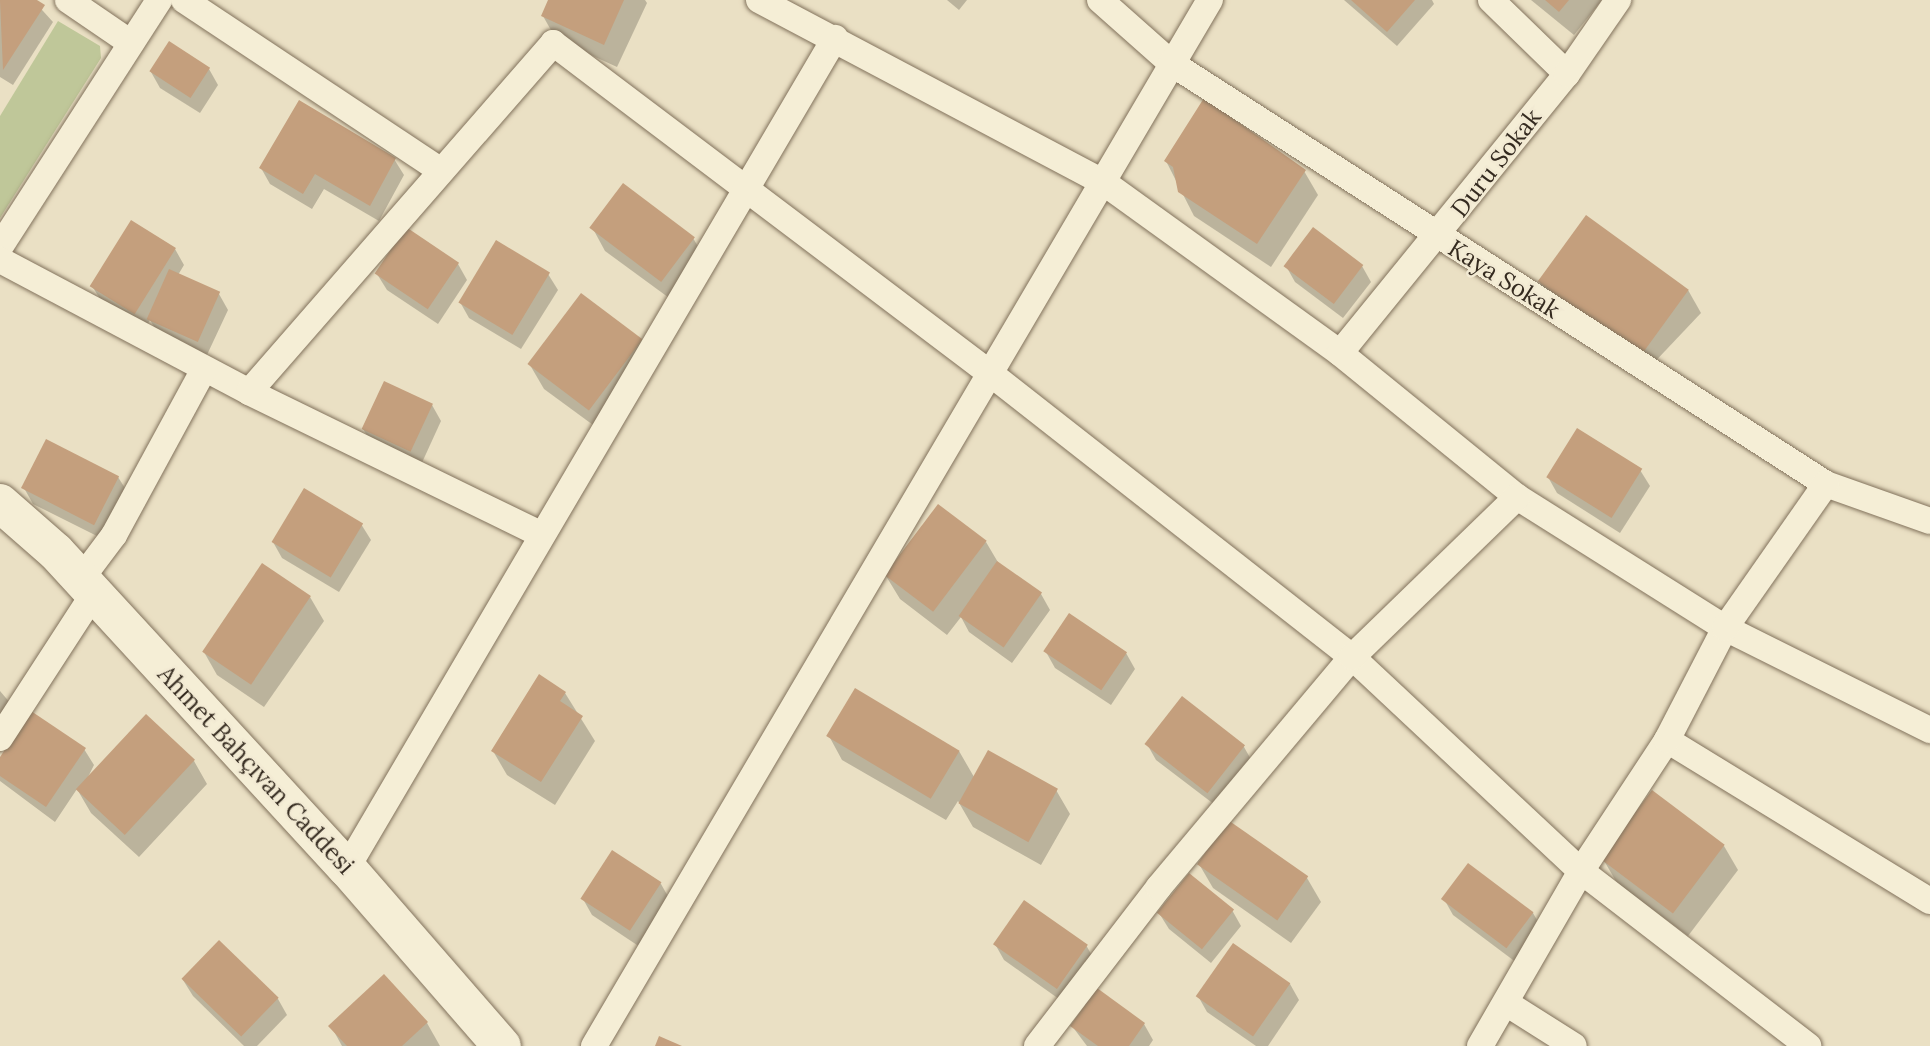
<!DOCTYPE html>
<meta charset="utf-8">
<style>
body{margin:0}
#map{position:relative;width:1930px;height:1046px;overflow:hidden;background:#eae0c4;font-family:Lora,serif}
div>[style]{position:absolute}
.green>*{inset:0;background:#bfc799}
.shadow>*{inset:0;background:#0003}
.building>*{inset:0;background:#c49f7d;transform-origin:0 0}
.roads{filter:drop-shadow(0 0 2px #82725c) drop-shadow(0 0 2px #82725c)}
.minor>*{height:26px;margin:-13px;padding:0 13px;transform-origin:13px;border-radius:13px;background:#f5eed6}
.secondary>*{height:38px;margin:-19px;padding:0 19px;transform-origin:19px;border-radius:19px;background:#f5eed6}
span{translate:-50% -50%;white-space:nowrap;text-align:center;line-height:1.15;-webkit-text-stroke:5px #f2ead3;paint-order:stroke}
.street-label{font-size:24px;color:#342a1f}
</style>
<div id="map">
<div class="green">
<i style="clip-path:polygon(58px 21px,100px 46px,101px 58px,0 218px,0 116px)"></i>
</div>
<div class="shadow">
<i style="clip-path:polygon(0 0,33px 0,53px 22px,13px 85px,0 77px)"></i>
<i style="clip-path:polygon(550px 0,645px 0,647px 3px,617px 67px,556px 39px,543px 16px)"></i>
<i style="clip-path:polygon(947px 0,967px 0,959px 10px)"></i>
<i style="clip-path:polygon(1344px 0,1432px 0,1434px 4px,1397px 46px)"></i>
<i style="clip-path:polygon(1531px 0,1602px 0,1574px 35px)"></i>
<i style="clip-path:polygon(209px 69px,218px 85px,200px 113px,160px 88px,151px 72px)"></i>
<i style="clip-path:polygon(394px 159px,404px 175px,379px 221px,324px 189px,312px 209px,270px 184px,261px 168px)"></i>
<i style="clip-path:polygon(1166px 161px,1304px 171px,1318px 195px,1271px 267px,1194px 216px)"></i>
<i style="clip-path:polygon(592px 227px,693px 238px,707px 262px,676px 303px,605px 251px)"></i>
<i style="clip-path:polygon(175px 249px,184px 265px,178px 275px,219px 294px,228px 310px,206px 357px,159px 335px,150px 320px,145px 329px,102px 302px,92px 286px)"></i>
<i style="clip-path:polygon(458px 264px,467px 280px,438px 324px,387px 290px,377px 274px)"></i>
<i style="clip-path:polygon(1286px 266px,1362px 266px,1371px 282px,1343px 318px,1295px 282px)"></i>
<i style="clip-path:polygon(548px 274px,558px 290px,521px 349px,469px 318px,460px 302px)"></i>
<i style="clip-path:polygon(1540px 283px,1688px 290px,1701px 313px,1648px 369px,1554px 306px)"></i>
<i style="clip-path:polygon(642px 340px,655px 364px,604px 433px,544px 389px,530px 365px)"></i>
<i style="clip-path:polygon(432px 405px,441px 421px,420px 467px,373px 445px,363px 429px)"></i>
<i style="clip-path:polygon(1640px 470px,1650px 486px,1620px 533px,1557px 493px,1548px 477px)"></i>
<i style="clip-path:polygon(118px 477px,128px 493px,105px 540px,33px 504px,24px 488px)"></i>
<i style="clip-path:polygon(361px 524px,371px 540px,339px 592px,282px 558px,273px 542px)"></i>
<i style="clip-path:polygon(986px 542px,999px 564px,1041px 594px,1050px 610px,1012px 663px,969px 632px,961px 617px,947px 635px,900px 599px,886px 576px)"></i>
<i style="clip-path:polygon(310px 597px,324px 621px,264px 707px,217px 675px,204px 652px)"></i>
<i style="clip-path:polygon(1046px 652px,1126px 653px,1135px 669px,1111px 705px,1055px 668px)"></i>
<i style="clip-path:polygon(0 691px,17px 711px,0 744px)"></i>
<i style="clip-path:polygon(565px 693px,595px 741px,555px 805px,507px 775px,493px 751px)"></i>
<i style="clip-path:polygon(1182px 699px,1244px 747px,1253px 763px,1219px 808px,1156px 760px,1147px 744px)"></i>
<i style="clip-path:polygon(146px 716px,194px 761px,207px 784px,139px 857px,91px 813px,77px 789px,55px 822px,0 781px,0 761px,84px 749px,94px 765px,87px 779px)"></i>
<i style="clip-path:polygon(829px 736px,959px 751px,974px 777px,1056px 790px,1070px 814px,1041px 865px,973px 827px,958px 801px,946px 820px,842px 760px)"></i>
<i style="clip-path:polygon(1724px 846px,1738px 870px,1688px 936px,1617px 883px,1603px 859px)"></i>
<i style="clip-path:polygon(613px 853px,661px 884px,670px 900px,640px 947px,592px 915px,583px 899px)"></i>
<i style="clip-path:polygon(1199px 864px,1307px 878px,1321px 902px,1291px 943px,1213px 888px)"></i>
<i style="clip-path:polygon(1444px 899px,1533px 913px,1542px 929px,1517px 963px,1453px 915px)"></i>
<i style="clip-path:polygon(1232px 910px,1241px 926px,1211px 963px,1169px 929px,1159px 913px)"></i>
<i style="clip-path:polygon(219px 943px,278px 999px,287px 1015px,257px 1046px,244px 1046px,193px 996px,183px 980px)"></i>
<i style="clip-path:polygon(995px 944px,1086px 945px,1095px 961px,1066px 1004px,1004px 960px)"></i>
<i style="clip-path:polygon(384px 977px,427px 1023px,440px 1046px,342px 1046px,331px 1026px)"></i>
<i style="clip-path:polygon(1290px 984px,1299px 1000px,1268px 1046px,1256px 1046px,1207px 1012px,1198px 996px)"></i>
<i style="clip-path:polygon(1144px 1024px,1153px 1040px,1149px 1046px,1087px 1046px,1072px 1026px)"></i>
</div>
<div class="building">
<i style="clip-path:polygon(0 0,37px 0,45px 5px,3px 70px)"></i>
<i style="clip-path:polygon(548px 0,624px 0,604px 45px,541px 16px)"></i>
<i style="clip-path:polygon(1351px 0,1415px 0,1387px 32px)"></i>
<i style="clip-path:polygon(1545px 0,1569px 0,1559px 12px)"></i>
<i style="left:169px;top:41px;width:49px;height:36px;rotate:33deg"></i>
<i style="clip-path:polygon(1204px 98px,1306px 170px,1257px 244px,1178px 192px,1173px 167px,1164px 161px)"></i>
<i style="clip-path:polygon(299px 100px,396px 158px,370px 206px,315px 174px,303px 194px,259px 168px)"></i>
<i style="left:623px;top:183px;width:90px;height:56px;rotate:37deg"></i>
<i style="left:1586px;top:215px;width:127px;height:82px;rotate:36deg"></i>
<i style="left:131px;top:220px;width:53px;height:78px;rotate:32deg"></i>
<i style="left:406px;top:227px;width:64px;height:56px;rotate:34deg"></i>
<i style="left:1313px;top:227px;width:63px;height:49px;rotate:37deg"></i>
<i style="left:496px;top:240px;width:63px;height:73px;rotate:31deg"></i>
<i style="left:169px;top:269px;width:56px;height:55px;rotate:24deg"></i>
<i style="left:581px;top:293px;width:77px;height:89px;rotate:37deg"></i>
<i style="left:384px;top:381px;width:54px;height:53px;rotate:25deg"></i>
<i style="left:1577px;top:428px;width:77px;height:58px;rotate:32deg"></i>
<i style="left:46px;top:439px;width:82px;height:55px;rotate:27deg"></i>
<i style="left:304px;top:488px;width:69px;height:63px;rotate:31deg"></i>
<i style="left:938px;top:504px;width:61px;height:89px;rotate:37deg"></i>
<i style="left:997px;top:561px;width:55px;height:67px;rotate:35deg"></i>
<i style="left:262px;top:563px;width:59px;height:107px;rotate:34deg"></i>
<i style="left:1069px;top:613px;width:70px;height:46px;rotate:34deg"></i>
<i style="clip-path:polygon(539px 674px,566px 692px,560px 701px,583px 716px,541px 782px,491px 751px)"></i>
<i style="left:855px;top:688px;width:122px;height:56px;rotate:31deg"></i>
<i style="left:1182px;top:696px;width:80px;height:61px;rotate:38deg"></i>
<i style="clip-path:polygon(31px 711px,86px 748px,46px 807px,0 776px,0 757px)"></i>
<i style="left:146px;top:714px;width:67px;height:103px;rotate:43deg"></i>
<i style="left:988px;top:750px;width:80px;height:61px;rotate:29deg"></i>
<i style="left:1652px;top:790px;width:91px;height:86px;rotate:37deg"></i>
<i style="left:1228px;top:820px;width:98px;height:54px;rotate:35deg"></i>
<i style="left:612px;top:850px;width:59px;height:58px;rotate:33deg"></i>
<i style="left:1468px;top:863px;width:82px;height:45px;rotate:37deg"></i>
<i style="left:1189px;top:873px;width:58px;height:51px;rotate:39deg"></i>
<i style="left:1024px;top:900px;width:78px;height:54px;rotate:35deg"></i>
<i style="left:219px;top:940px;width:83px;height:54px;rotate:44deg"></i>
<i style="left:1233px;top:943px;width:70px;height:65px;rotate:35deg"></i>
<i style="clip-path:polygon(384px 974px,428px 1022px,402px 1046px,347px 1046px,328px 1026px)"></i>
<i style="clip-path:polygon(1097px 988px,1145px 1023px,1129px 1046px,1098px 1046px,1070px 1026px)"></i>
<i style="clip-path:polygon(659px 1036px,682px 1046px,655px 1046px)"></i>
</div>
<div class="roads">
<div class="minor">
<i style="left:68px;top:0;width:76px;rotate:34.3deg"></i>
<i style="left:184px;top:0;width:305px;rotate:33.6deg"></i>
<i style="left:759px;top:0;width:389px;rotate:27.9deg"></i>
<i style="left:1103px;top:182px;width:292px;rotate:35.8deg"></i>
<i style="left:1340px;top:353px;width:228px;rotate:39.1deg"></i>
<i style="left:1517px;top:497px;width:246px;rotate:32.2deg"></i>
<i style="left:1725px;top:628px;width:229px;rotate:26.5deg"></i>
<i style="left:1100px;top:0;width:95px;rotate:41.6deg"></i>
<i style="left:1171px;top:63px;width:779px;rotate:32.73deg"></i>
<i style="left:1826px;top:484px;width:110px;rotate:19.6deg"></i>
<i style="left:1491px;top:0;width:106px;rotate:44.2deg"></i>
<i style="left:0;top:247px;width:294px;rotate:-57.2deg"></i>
<i style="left:0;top:260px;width:282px;rotate:27.9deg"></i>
<i style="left:249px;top:392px;width:324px;rotate:26deg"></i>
<i style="left:1340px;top:353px;width:360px;rotate:-50.9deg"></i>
<i style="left:1567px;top:74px;width:90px;rotate:-55.4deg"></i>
<i style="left:249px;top:392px;width:463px;rotate:-48.9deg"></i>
<i style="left:553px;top:43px;width:549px;rotate:37.08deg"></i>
<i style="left:991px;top:374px;width:459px;rotate:38.1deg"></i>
<i style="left:1352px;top:657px;width:313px;rotate:43.1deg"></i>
<i style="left:1581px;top:871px;width:287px;rotate:37.6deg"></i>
<i style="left:81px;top:579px;width:55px;rotate:-53.1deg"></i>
<i style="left:114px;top:535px;width:189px;rotate:-61.5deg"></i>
<i style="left:0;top:738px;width:173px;rotate:-57deg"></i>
<i style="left:1667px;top:740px;width:308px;rotate:31.5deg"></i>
<i style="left:347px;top:868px;width:963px;rotate:-59.55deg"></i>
<i style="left:1506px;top:1003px;width:80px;rotate:32.3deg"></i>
<i style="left:594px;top:1046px;width:1214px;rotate:-59.51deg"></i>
<i style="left:1037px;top:1046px;width:200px;rotate:-52.5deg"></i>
<i style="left:1159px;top:887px;width:300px;rotate:-50deg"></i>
<i style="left:1352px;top:657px;width:230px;rotate:-44.1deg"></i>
<i style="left:1480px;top:1046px;width:202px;rotate:-60deg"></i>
<i style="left:1581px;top:871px;width:157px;rotate:-56.7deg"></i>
<i style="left:1667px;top:740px;width:126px;rotate:-62.6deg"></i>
<i style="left:1725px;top:628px;width:176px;rotate:-55deg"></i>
</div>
<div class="secondary">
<i style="left:0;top:503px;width:74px;rotate:41.2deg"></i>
<i style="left:56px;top:552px;width:430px;rotate:47.4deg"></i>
<i style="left:347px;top:868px;width:236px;rotate:49deg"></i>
</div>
</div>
<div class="street-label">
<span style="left:1496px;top:163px;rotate:-52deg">Duru Sokak</span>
<span style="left:1504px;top:279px;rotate:32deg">Kaya Sokak</span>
<span style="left:256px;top:770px;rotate:47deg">Ahmet Bahçıvan Caddesi</span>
</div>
</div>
